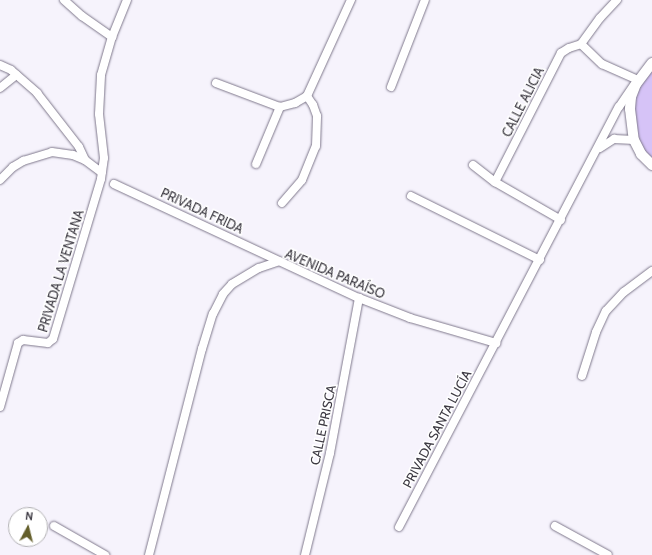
<!DOCTYPE html>
<meta charset="utf-8">
<style>
body{margin:0}
#map{position:relative;width:652px;height:555px;overflow:hidden;background:#f6f3fc;font-family:Cabin,sans-serif}
div>[style]{position:absolute}
.green>*{inset:0;background:#d6c3f7}
.roads{filter:drop-shadow(0 0 1px #7f788c) drop-shadow(0 0 1px #7f788c)}
.minor>*{height:8px;margin:-4px;padding:0 4px;transform-origin:4px;border-radius:4px;background:#fff}
.tertiary>*{height:10px;margin:-5px;padding:0 5px;transform-origin:5px;border-radius:5px;background:#fff}
span{translate:-50% -50%;white-space:nowrap;text-align:center;line-height:1.15;-webkit-text-stroke:3px #fff;paint-order:stroke}
.street-label{font-size:13px;color:#3e3b44}
.north{position:absolute;left:8px;top:507px;width:40px;height:40px;box-sizing:border-box;background:#fff;border:1px solid #b2b1b4;border-radius:50%;rotate:7deg;font-size:11px;font-weight:700;line-height:16px;text-align:center;color:#3e3b44}
.north::after{content:'';display:block;margin:auto;width:14px;height:18px;background:#635e2a;clip-path:polygon(50% 0,100% 100%,50% 72%,0 100%)}
</style>
<div id="map">
<div class="green">
<i style="clip-path:polygon(652px 71px,652px 159px,644px 151px,636px 134px,633px 116px,635px 98px,643px 81px)"></i>
</div>
<div class="roads">
<div class="minor">
<i style="left:64px;top:0;width:24px;rotate:42deg"></i>
<i style="left:82px;top:16px;width:37px;rotate:35deg"></i>
<i style="left:581px;top:44px;width:29px;rotate:44deg"></i>
<i style="left:602px;top:64px;width:39px;rotate:24deg"></i>
<i style="left:581px;top:44px;width:32px;rotate:-54deg"></i>
<i style="left:600px;top:18px;width:25px;rotate:-47deg"></i>
<i style="left:0;top:65px;width:12px;rotate:24deg"></i>
<i style="left:11px;top:70px;width:35px;rotate:41deg"></i>
<i style="left:37px;top:93px;width:68px;rotate:52.1deg"></i>
<i style="left:79px;top:147px;width:14px;rotate:65deg"></i>
<i style="left:216px;top:83px;width:68px;rotate:20.6deg"></i>
<i style="left:280px;top:107px;width:16px;rotate:-15deg"></i>
<i style="left:295px;top:103px;width:14px;rotate:-30deg"></i>
<i style="left:391px;top:87px;width:93px;rotate:-68.7deg"></i>
<i style="left:0;top:88px;width:21px;rotate:-39deg"></i>
<i style="left:307px;top:96px;width:106px;rotate:-65.4deg"></i>
<i style="left:600px;top:148px;width:17px;rotate:-33deg"></i>
<i style="left:614px;top:139px;width:20px;rotate:3deg"></i>
<i style="left:256px;top:164px;width:62px;rotate:-67.2deg"></i>
<i style="left:473px;top:165px;width:28px;rotate:38deg"></i>
<i style="left:495px;top:182px;width:76px;rotate:29.9deg"></i>
<i style="left:0;top:180px;width:18px;rotate:-45deg"></i>
<i style="left:13px;top:167px;width:12px;rotate:-31deg"></i>
<i style="left:23px;top:161px;width:30px;rotate:-17deg"></i>
<i style="left:52px;top:152px;width:21px;rotate:8deg"></i>
<i style="left:73px;top:155px;width:13px;rotate:23deg"></i>
<i style="left:85px;top:160px;width:21px;rotate:37deg"></i>
<i style="left:495px;top:182px;width:145px;rotate:-62.9deg"></i>
<i style="left:561px;top:53px;width:9px;rotate:-32deg"></i>
<i style="left:569px;top:48px;width:13px;rotate:-18deg"></i>
<i style="left:114px;top:184px;width:270px;rotate:25deg"></i>
<i style="left:359px;top:298px;width:55px;rotate:21.4deg"></i>
<i style="left:410px;top:318px;width:90px;rotate:16.2deg"></i>
<i style="left:411px;top:196px;width:144px;rotate:26.4deg"></i>
<i style="left:282px;top:203px;width:30px;rotate:-49deg"></i>
<i style="left:302px;top:180px;width:37px;rotate:-68deg"></i>
<i style="left:316px;top:146px;width:30px;rotate:-88deg"></i>
<i style="left:317px;top:116px;width:12px;rotate:-110deg"></i>
<i style="left:313px;top:105px;width:11px;rotate:-124deg"></i>
<i style="left:582px;top:376px;width:46px;rotate:-72.3deg"></i>
<i style="left:596px;top:332px;width:23px;rotate:-65deg"></i>
<i style="left:606px;top:311px;width:26px;rotate:-47deg"></i>
<i style="left:624px;top:292px;width:35px;rotate:-37deg"></i>
<i style="left:0;top:407px;width:66px;rotate:-74.3deg"></i>
<i style="left:18px;top:343px;width:6px;rotate:-31deg"></i>
<i style="left:23px;top:340px;width:25px;rotate:7deg"></i>
<i style="left:48px;top:343px;width:6px;rotate:-39deg"></i>
<i style="left:53px;top:339px;width:167px;rotate:-73.3deg"></i>
<i style="left:101px;top:179px;width:21px;rotate:-82deg"></i>
<i style="left:104px;top:158px;width:44px;rotate:-96.5deg"></i>
<i style="left:99px;top:114px;width:39px;rotate:-87deg"></i>
<i style="left:101px;top:75px;width:40px;rotate:-74deg"></i>
<i style="left:112px;top:37px;width:40px;rotate:-68deg"></i>
<i style="left:54px;top:526px;width:59px;rotate:29.6deg"></i>
<i style="left:555px;top:526px;width:60px;rotate:28.7deg"></i>
<i style="left:399px;top:527px;width:474px;rotate:-62.4deg"></i>
<i style="left:619px;top:107px;width:27px;rotate:-56deg"></i>
<i style="left:149px;top:555px;width:213px;rotate:-75.6deg"></i>
<i style="left:202px;top:349px;width:37px;rotate:-73deg"></i>
<i style="left:213px;top:314px;width:22px;rotate:-63deg"></i>
<i style="left:223px;top:294px;width:13px;rotate:-48deg"></i>
<i style="left:232px;top:284px;width:31px;rotate:-31deg"></i>
<i style="left:259px;top:268px;width:21px;rotate:-19deg"></i>
<i style="left:305px;top:555px;width:105px;rotate:-76.2deg"></i>
<i style="left:330px;top:453px;width:158px;rotate:-79.4deg"></i>
</div>
<div class="tertiary">
<i style="left:652px;top:63px;width:26px;rotate:127deg"></i>
<i style="left:636px;top:84px;width:14px;rotate:111deg"></i>
<i style="left:631px;top:97px;width:12px;rotate:95deg"></i>
<i style="left:630px;top:109px;width:31px;rotate:83deg"></i>
<i style="left:634px;top:140px;width:16px;rotate:63deg"></i>
<i style="left:641px;top:154px;width:16px;rotate:45deg"></i>
</div>
</div>
<div class="street-label">
<span style="left:523px;top:102px;rotate:-63deg">CALLE ALICIA</span>
<span style="left:202px;top:211px;rotate:25deg">PRIVADA FRIDA</span>
<span style="left:61px;top:271px;rotate:-73deg">PRIVADA LA VENTANA</span>
<span style="left:335px;top:274px;rotate:23deg">AVENIDA PARAÍSO</span>
<span style="left:323px;top:425px;rotate:-78deg">CALLE PRISCA</span>
<span style="left:437px;top:429px;rotate:-62deg">PRIVADA SANTA LUCÍA</span>
</div>
<div class="north">N</div>
</div>
